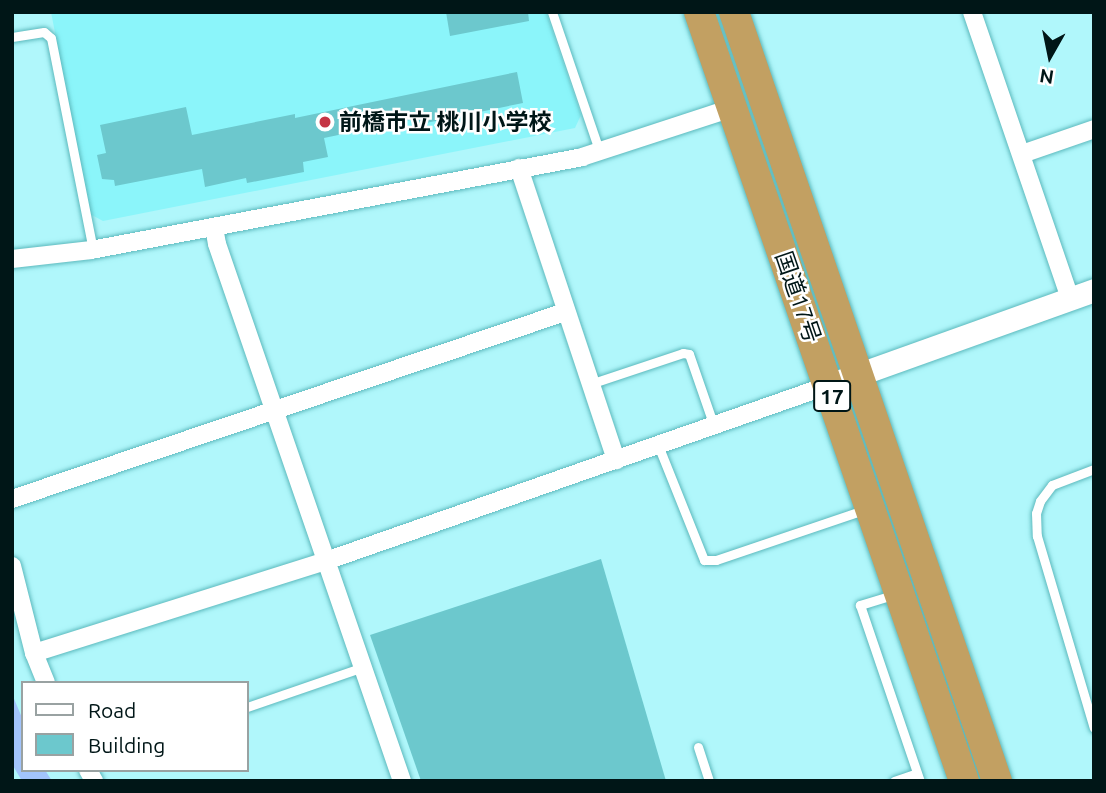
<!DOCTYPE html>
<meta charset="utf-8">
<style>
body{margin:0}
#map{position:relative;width:1106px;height:793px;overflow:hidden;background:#b0f7fb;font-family:Ubuntu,"Noto Sans JP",sans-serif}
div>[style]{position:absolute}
.built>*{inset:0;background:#8bf5fa}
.water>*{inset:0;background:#a2c4fc}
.building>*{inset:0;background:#6cc8cd}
.roads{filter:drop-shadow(0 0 2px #5cb9bd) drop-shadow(0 0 2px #5cb9bd)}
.service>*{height:9px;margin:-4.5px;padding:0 4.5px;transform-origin:4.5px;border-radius:4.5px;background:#fff}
.minor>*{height:18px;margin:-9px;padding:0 9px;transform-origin:9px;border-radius:9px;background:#fff}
.tertiary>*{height:23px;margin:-11.5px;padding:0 11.5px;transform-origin:11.5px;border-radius:11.5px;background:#fff}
.trunk>*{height:30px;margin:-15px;padding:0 15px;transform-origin:15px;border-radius:15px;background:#c2a062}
.dots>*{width:19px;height:19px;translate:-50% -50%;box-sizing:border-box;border:4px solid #fff;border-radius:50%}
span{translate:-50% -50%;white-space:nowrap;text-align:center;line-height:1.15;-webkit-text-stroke:5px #fff;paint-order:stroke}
.shield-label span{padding:2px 5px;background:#fff;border:2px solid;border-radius:5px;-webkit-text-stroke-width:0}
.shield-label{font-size:21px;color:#001617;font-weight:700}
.poi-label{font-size:23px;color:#001617;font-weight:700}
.left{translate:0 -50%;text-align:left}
.street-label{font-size:23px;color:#001617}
.frame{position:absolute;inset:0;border:14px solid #001617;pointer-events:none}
.legend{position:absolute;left:21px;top:681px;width:228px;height:91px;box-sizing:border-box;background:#fff;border:2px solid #99a2a2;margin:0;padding:9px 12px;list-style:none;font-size:21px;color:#001617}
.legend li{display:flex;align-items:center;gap:14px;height:35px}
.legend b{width:35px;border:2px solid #99a2a2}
.north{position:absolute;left:1015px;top:21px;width:70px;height:70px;-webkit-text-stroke:5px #fff;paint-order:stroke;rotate:189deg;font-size:19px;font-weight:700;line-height:28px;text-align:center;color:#001617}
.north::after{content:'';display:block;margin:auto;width:24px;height:32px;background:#001617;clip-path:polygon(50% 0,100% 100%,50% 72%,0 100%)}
</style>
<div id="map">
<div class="built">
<i style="clip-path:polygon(51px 12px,546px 12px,581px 115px,575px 128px,103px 221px,90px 214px)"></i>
</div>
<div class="water">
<i style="clip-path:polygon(12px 694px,23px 720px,23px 770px,45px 770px,52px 781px,22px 781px,12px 764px)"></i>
</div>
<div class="building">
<i style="clip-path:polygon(446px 12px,528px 12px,529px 21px,450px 36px)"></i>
<i style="clip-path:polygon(517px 72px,523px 103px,416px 125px,415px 119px,324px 138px,328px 157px,303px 162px,304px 172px,247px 183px,246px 178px,205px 187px,202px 169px,115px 186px,114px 180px,102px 179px,97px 155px,106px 153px,100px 125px,186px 107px,192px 135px,295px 114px,295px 118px)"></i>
<i style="clip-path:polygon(601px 559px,666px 781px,421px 781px,370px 635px)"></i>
</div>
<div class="roads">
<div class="service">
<i style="left:552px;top:12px;width:149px;rotate:71.2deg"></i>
<i style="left:12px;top:37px;width:32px;rotate:-9deg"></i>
<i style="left:44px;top:32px;width:9px;rotate:41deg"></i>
<i style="left:51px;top:38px;width:216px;rotate:78.8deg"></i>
<i style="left:590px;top:384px;width:98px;rotate:-18.4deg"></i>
<i style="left:683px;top:353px;width:6px;rotate:9deg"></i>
<i style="left:689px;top:354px;width:76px;rotate:70.9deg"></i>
<i style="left:658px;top:445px;width:124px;rotate:68.2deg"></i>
<i style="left:704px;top:560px;width:12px"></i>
<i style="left:716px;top:560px;width:159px;rotate:-18.7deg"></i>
<i style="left:1094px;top:469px;width:45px;rotate:159.1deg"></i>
<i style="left:1052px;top:485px;width:20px;rotate:127deg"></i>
<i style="left:1040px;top:501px;width:13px;rotate:108deg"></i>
<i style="left:1036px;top:513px;width:23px;rotate:88deg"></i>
<i style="left:1037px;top:536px;width:200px;rotate:73.5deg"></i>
<i style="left:896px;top:594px;width:38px;rotate:163deg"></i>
<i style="left:860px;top:605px;width:186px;rotate:71.2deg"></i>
<i style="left:247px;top:707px;width:123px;rotate:-19deg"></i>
<i style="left:698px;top:747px;width:36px;rotate:72deg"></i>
<i style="left:894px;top:781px;width:24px;rotate:-19deg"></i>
</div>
<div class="minor">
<i style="left:972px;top:12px;width:302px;rotate:71.1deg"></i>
<i style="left:1022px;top:154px;width:76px;rotate:-19.1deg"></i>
<i style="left:519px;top:168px;width:308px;rotate:71.6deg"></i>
<i style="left:214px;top:227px;width:17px;rotate:80deg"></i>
<i style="left:217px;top:244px;width:568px;rotate:70.99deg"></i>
<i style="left:12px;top:259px;width:80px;rotate:-6.5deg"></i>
<i style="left:91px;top:250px;width:500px;rotate:-10.7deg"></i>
<i style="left:582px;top:157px;width:158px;rotate:-18.1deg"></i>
<i style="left:12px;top:499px;width:584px;rotate:-18.68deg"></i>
<i style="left:12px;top:566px;width:90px;rotate:75.8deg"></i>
<i style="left:34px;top:653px;width:32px;rotate:68deg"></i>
<i style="left:34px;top:653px;width:306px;rotate:-17.5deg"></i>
<i style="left:326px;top:561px;width:533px;rotate:-19.28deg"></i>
<i style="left:88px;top:770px;width:13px;rotate:61deg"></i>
</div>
<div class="tertiary">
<i style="left:829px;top:385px;width:282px;rotate:-19.7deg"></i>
</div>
<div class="trunk">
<i style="left:699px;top:12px;width:813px;rotate:70.99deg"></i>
<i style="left:734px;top:12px;width:813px;rotate:71.12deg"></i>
</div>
</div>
<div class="dots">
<i style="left:325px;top:122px;background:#c53444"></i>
</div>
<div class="shield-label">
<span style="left:832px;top:396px">17</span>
</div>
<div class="poi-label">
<span class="left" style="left:339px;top:122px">前橋市立 桃川小学校</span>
</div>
<div class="street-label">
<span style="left:798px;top:297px;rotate:71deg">国道17号</span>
</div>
<div class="frame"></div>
<ul class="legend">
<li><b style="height:9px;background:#fff"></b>Road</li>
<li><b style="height:19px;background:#6cc8cd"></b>Building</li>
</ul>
<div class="north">N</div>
</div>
